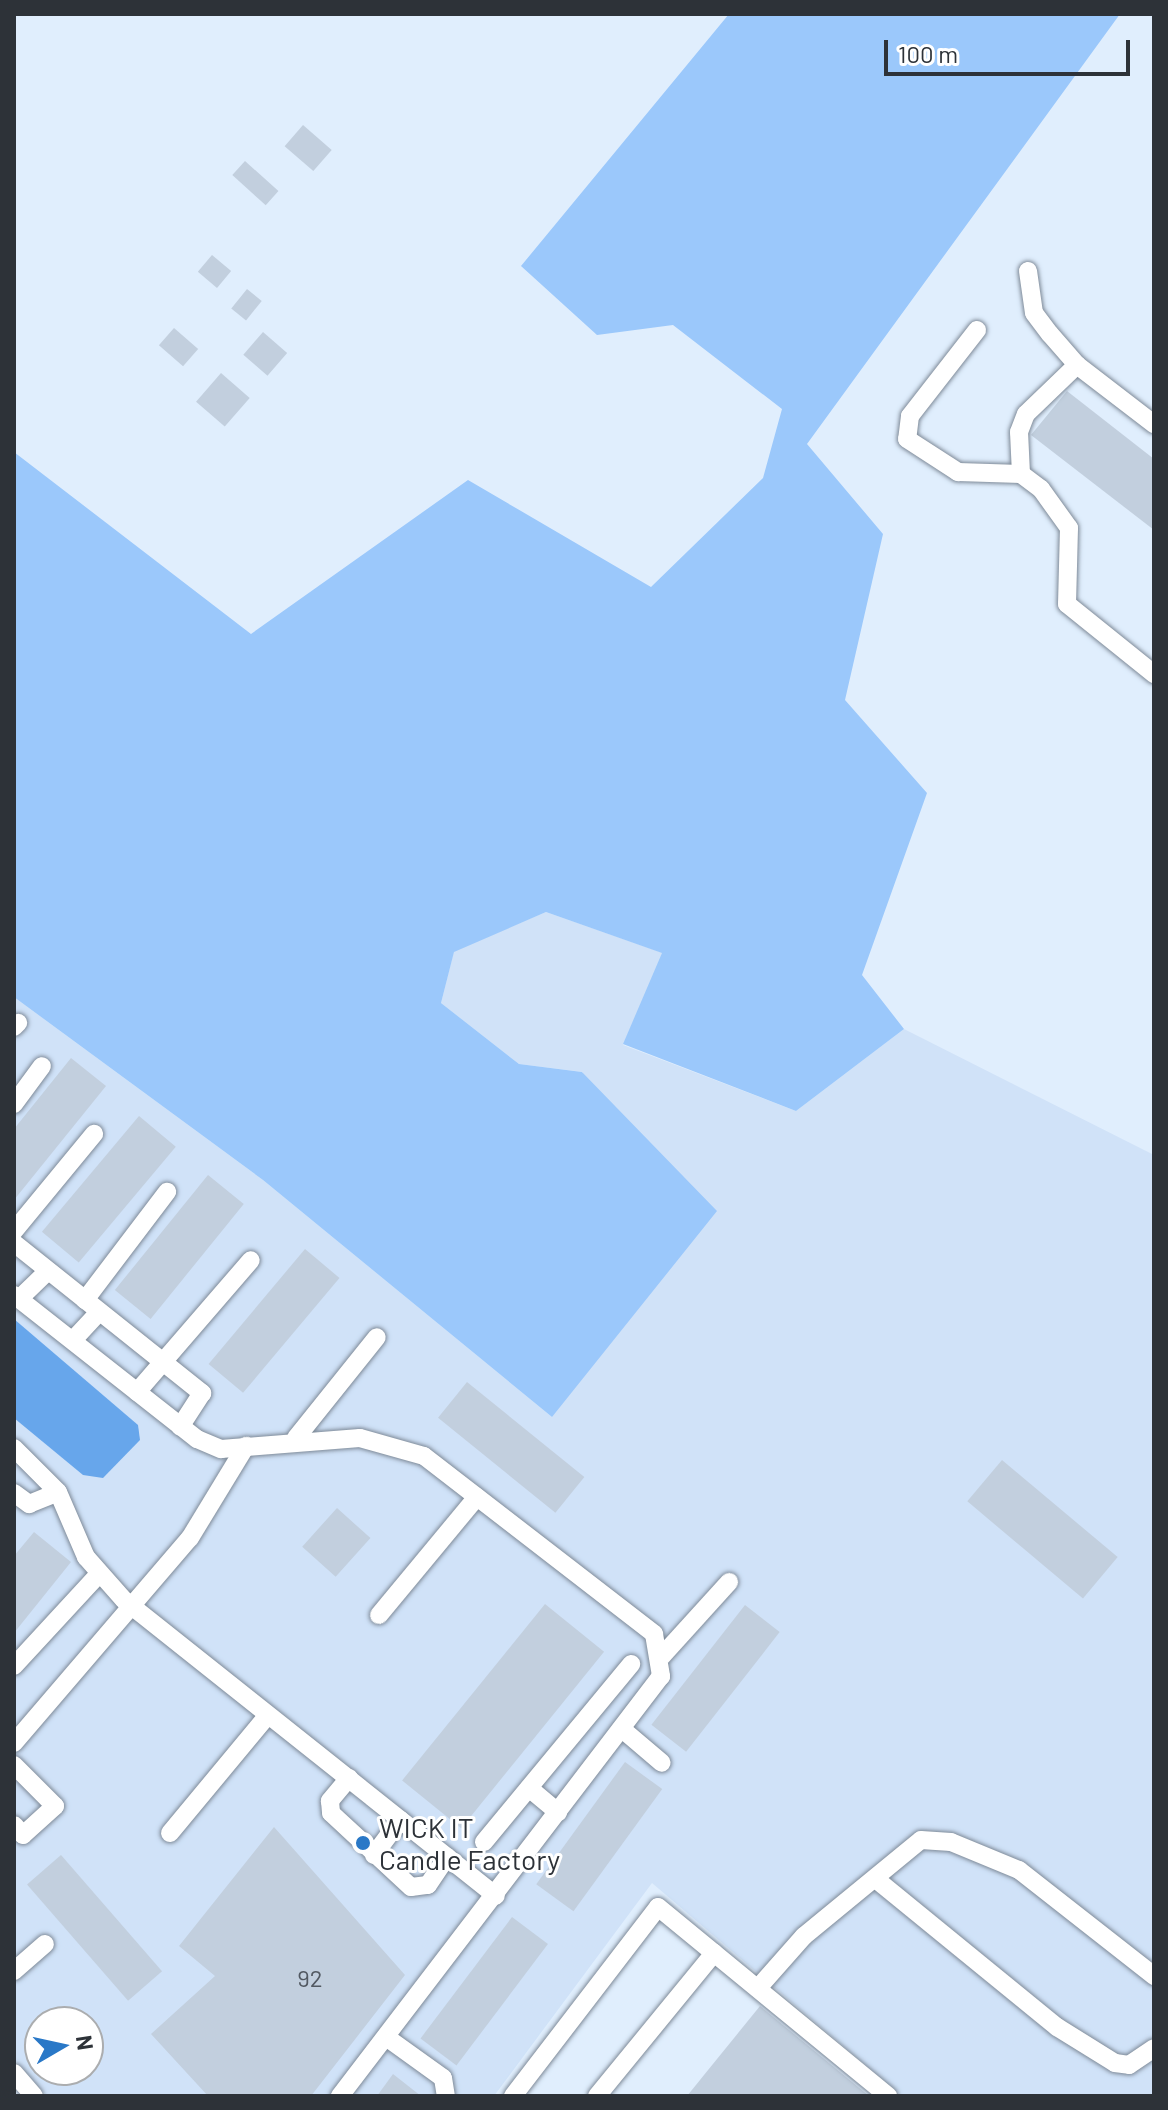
<!DOCTYPE html>
<style>
body{margin:0}
#map{position:relative;width:1168px;height:2110px;overflow:hidden;background:#e0eefd;font-family:Barlow,sans-serif}
div>[style]{position:absolute}
.built>*{inset:0;background:#d0e2f8}
.green>*{inset:0;background:#9bc8fb}
.water>*{inset:0;background:#67a6eb}
.building>*{inset:0;background:#c2cfde;transform-origin:0 0}
.roads{filter:drop-shadow(0 0 2px #7e8a98) drop-shadow(0 0 2px #7e8a98)}
.minor>*{height:18px;margin:-9px;padding:0 9px;transform-origin:9px;border-radius:9px;background:#fff}
.dots>*{width:22px;height:22px;translate:-50% -50%;box-sizing:border-box;border:4px solid #fff;border-radius:50%}
span{translate:-50% -50%;white-space:nowrap;text-align:center;line-height:1.15;-webkit-text-stroke:6px #fff;paint-order:stroke}
.number-label{font-size:24px;color:#525962}
.number-label span{-webkit-text-stroke-width:0}
.poi-label{font-size:28px;color:#2d3238}
.left{translate:0 -50%;text-align:left}
.frame{position:absolute;inset:0;border:16px solid #2d3238;pointer-events:none}
.north{position:absolute;left:24px;top:2006px;width:80px;height:80px;box-sizing:border-box;background:#fff;border:2px solid #abadaf;border-radius:50%;rotate:81deg;font-size:22px;font-weight:700;line-height:32px;text-align:center;color:#2d3238}
.north::after{content:'';display:block;margin:auto;width:28px;height:36px;background:#2978c7;clip-path:polygon(50% 0,100% 100%,50% 72%,0 100%)}
.scale{position:absolute;left:884px;top:40px;width:246px;height:36px;box-sizing:border-box;border:4px solid #2d3238;border-top:0;padding-left:10px;font-size:24px;line-height:28px;white-space:nowrap;color:#2d3238;-webkit-text-stroke:6px #fff;paint-order:stroke}
</style>
<div id="map">
<div class="built">
<i style="clip-path:polygon(evenodd,546px 912px,663px 953px,623px 1045px,796px 1111px,904px 1029px,1154px 1155px,1154px 2096px,902px 2096px,652px 1883px,494px 2096px,47px 2096px,14px 2059px,14px 997px,263px 1180px,552px 1417px,583px 1072px,519px 1064px,441px 1003px,454px 951px,546px 912px,40px 2022px,88px 2022px,88px 2070px,40px 2070px,40px 2022px)"></i>
</div>
<div class="green">
<i style="clip-path:polygon(729px 14px,1120px 14px,807px 444px,883px 534px,845px 700px,927px 793px,862px 975px,904px 1029px,796px 1111px,623px 1044px,662px 953px,546px 912px,454px 952px,441px 1003px,519px 1064px,582px 1072px,717px 1211px,552px 1417px,263px 1180px,14px 997px,14px 452px,251px 634px,468px 480px,651px 587px,763px 478px,782px 409px,673px 325px,597px 335px,521px 266px)"></i>
</div>
<div class="water">
<i style="clip-path:polygon(14px 1319px,138px 1425px,140px 1440px,103px 1478px,83px 1475px,14px 1418px)"></i>
</div>
<div class="building">
<i style="left:303px;top:125px;width:38px;height:28px;rotate:41deg"></i>
<i style="left:245px;top:161px;width:45px;height:19px;rotate:42deg"></i>
<i style="left:212px;top:255px;width:25px;height:22px;rotate:40deg"></i>
<i style="left:247px;top:289px;width:19px;height:25px;rotate:39deg"></i>
<i style="left:174px;top:328px;width:32px;height:23px;rotate:41deg"></i>
<i style="left:263px;top:332px;width:32px;height:30px;rotate:41deg"></i>
<i style="left:221px;top:373px;width:38px;height:38px;rotate:41deg"></i>
<i style="clip-path:polygon(1067px 391px,1154px 459px,1154px 530px,1031px 435px)"></i>
<i style="clip-path:polygon(71px 1058px,106px 1086px,14px 1200px,14px 1129px)"></i>
<i style="left:139px;top:1116px;width:48px;height:151px;rotate:40deg"></i>
<i style="left:208px;top:1175px;width:46px;height:148px;rotate:39deg"></i>
<i style="left:305px;top:1249px;width:45px;height:150px;rotate:40deg"></i>
<i style="left:467px;top:1382px;width:151px;height:46px;rotate:39deg"></i>
<i style="left:1002px;top:1460px;width:151px;height:54px;rotate:40deg"></i>
<i style="left:337px;top:1508px;width:45px;height:52px;rotate:42deg"></i>
<i style="clip-path:polygon(34px 1532px,71px 1562px,14px 1633px,14px 1556px)"></i>
<i style="left:545px;top:1604px;width:76px;height:227px;rotate:39deg"></i>
<i style="left:745px;top:1605px;width:44px;height:152px;rotate:38deg"></i>
<i style="left:625px;top:1762px;width:46px;height:151px;rotate:36deg"></i>
<i style="clip-path:polygon(274px 1827px,405px 1975px,311px 2096px,208px 2096px,151px 2034px,215px 1976px,179px 1946px)"></i>
<i style="left:61px;top:1855px;width:154px;height:45px;rotate:49deg"></i>
<i style="left:512px;top:1917px;width:45px;height:152px;rotate:37deg"></i>
<i style="clip-path:polygon(760px 2006px,869px 2096px,687px 2096px)"></i>
<i style="clip-path:polygon(393px 2074px,421px 2096px,377px 2096px)"></i>
</div>
<div class="roads">
<div class="minor">
<i style="left:1028px;top:271px;width:42px;rotate:81.9deg"></i>
<i style="left:1034px;top:313px;width:26px;rotate:53deg"></i>
<i style="left:1050px;top:334px;width:41px;rotate:48.9deg"></i>
<i style="left:1077px;top:365px;width:97px;rotate:37.5deg"></i>
<i style="left:977px;top:330px;width:109px;rotate:127.9deg"></i>
<i style="left:910px;top:416px;width:23px;rotate:97deg"></i>
<i style="left:907px;top:439px;width:61px;rotate:32.9deg"></i>
<i style="left:958px;top:472px;width:63px;rotate:1.8deg"></i>
<i style="left:1021px;top:474px;width:25px;rotate:37deg"></i>
<i style="left:1041px;top:489px;width:48px;rotate:54.3deg"></i>
<i style="left:1069px;top:528px;width:76px;rotate:91.5deg"></i>
<i style="left:1067px;top:604px;width:112px;rotate:38.8deg"></i>
<i style="left:1021px;top:474px;width:42px;rotate:-92.7deg"></i>
<i style="left:1019px;top:432px;width:19px;rotate:-69deg"></i>
<i style="left:1026px;top:414px;width:71px;rotate:-43.9deg"></i>
<i style="left:14px;top:1027px;width:6px;rotate:-45deg"></i>
<i style="left:14px;top:1104px;width:47px;rotate:-53.6deg"></i>
<i style="left:14px;top:1231px;width:126px;rotate:-50.5deg"></i>
<i style="left:14px;top:1243px;width:241px;rotate:38.6deg"></i>
<i style="left:202px;top:1393px;width:40px;rotate:122.9deg"></i>
<i style="left:14px;top:1295px;width:233px;rotate:38.2deg"></i>
<i style="left:197px;top:1439px;width:26px;rotate:23deg"></i>
<i style="left:221px;top:1449px;width:139px;rotate:-4.5deg"></i>
<i style="left:360px;top:1438px;width:66px;rotate:15.7deg"></i>
<i style="left:424px;top:1456px;width:291px;rotate:37.7deg"></i>
<i style="left:654px;top:1634px;width:43px;rotate:80.5deg"></i>
<i style="left:661px;top:1676px;width:529px;rotate:127.39deg"></i>
<i style="left:21px;top:1297px;width:37px;rotate:-44deg"></i>
<i style="left:85px;top:1300px;width:136px;rotate:-52.8deg"></i>
<i style="left:74px;top:1339px;width:37px;rotate:-47deg"></i>
<i style="left:137px;top:1392px;width:174px;rotate:-49.2deg"></i>
<i style="left:296px;top:1438px;width:129px;rotate:-51.3deg"></i>
<i style="left:14px;top:1448px;width:62px;rotate:45deg"></i>
<i style="left:58px;top:1492px;width:71px;rotate:66.7deg"></i>
<i style="left:86px;top:1557px;width:57px;rotate:48.5deg"></i>
<i style="left:124px;top:1600px;width:475px;rotate:38.5deg"></i>
<i style="left:14px;top:1493px;width:19px;rotate:36deg"></i>
<i style="left:29px;top:1504px;width:31px;rotate:-22deg"></i>
<i style="left:379px;top:1615px;width:153px;rotate:-50.3deg"></i>
<i style="left:662px;top:1656px;width:100px;rotate:-47.8deg"></i>
<i style="left:14px;top:1666px;width:125px;rotate:-47.3deg"></i>
<i style="left:622px;top:1729px;width:52px;rotate:40.4deg"></i>
<i style="left:14px;top:1743px;width:270px;rotate:-49.4deg"></i>
<i style="left:190px;top:1538px;width:108px;rotate:-58.7deg"></i>
<i style="left:14px;top:1765px;width:58px;rotate:45deg"></i>
<i style="left:55px;top:1806px;width:43px;rotate:137.8deg"></i>
<i style="left:23px;top:1835px;width:13px;rotate:-132deg"></i>
<i style="left:349px;top:1778px;width:30px;rotate:130deg"></i>
<i style="left:330px;top:1801px;width:12px;rotate:85deg"></i>
<i style="left:331px;top:1813px;width:109px;rotate:42.8deg"></i>
<i style="left:411px;top:1887px;width:17px;rotate:-7deg"></i>
<i style="left:428px;top:1885px;width:34px;rotate:-56deg"></i>
<i style="left:529px;top:1788px;width:38px;rotate:40deg"></i>
<i style="left:170px;top:1833px;width:153px;rotate:-50.3deg"></i>
<i style="left:484px;top:1842px;width:231px;rotate:-50.4deg"></i>
<i style="left:374px;top:1855px;width:44px;rotate:-53.4deg"></i>
<i style="left:878px;top:1881px;width:231px;rotate:39.2deg"></i>
<i style="left:1057px;top:2027px;width:68px;rotate:31.8deg"></i>
<i style="left:1115px;top:2063px;width:14px;rotate:8deg"></i>
<i style="left:1129px;top:2065px;width:30px;rotate:-34deg"></i>
<i style="left:14px;top:1971px;width:41px;rotate:-41.1deg"></i>
<i style="left:758px;top:1988px;width:69px;rotate:-48.5deg"></i>
<i style="left:804px;top:1936px;width:151px;rotate:-39.4deg"></i>
<i style="left:921px;top:1840px;width:30px;rotate:4deg"></i>
<i style="left:951px;top:1842px;width:74px;rotate:22.4deg"></i>
<i style="left:1019px;top:1870px;width:172px;rotate:38.1deg"></i>
<i style="left:386px;top:2037px;width:70px;rotate:35.7deg"></i>
<i style="left:443px;top:2078px;width:18px;rotate:81deg"></i>
<i style="left:14px;top:2073px;width:30px;rotate:49deg"></i>
<i style="left:513px;top:2096px;width:238px;rotate:-52.5deg"></i>
<i style="left:658px;top:1907px;width:298px;rotate:39.4deg"></i>
<i style="left:597px;top:2096px;width:185px;rotate:-50.7deg"></i>
</div>
</div>
<div class="dots">
<i style="left:363px;top:1843px;background:#2978c7"></i>
</div>
<div class="number-label">
<span style="left:310px;top:1978px">92</span>
</div>
<div class="poi-label">
<span class="left" style="left:379px;top:1843px">WICK IT<br>Candle Factory</span>
</div>
<div class="frame"></div>
<div class="north">N</div>
<div class="scale">100 m</div>
</div>
